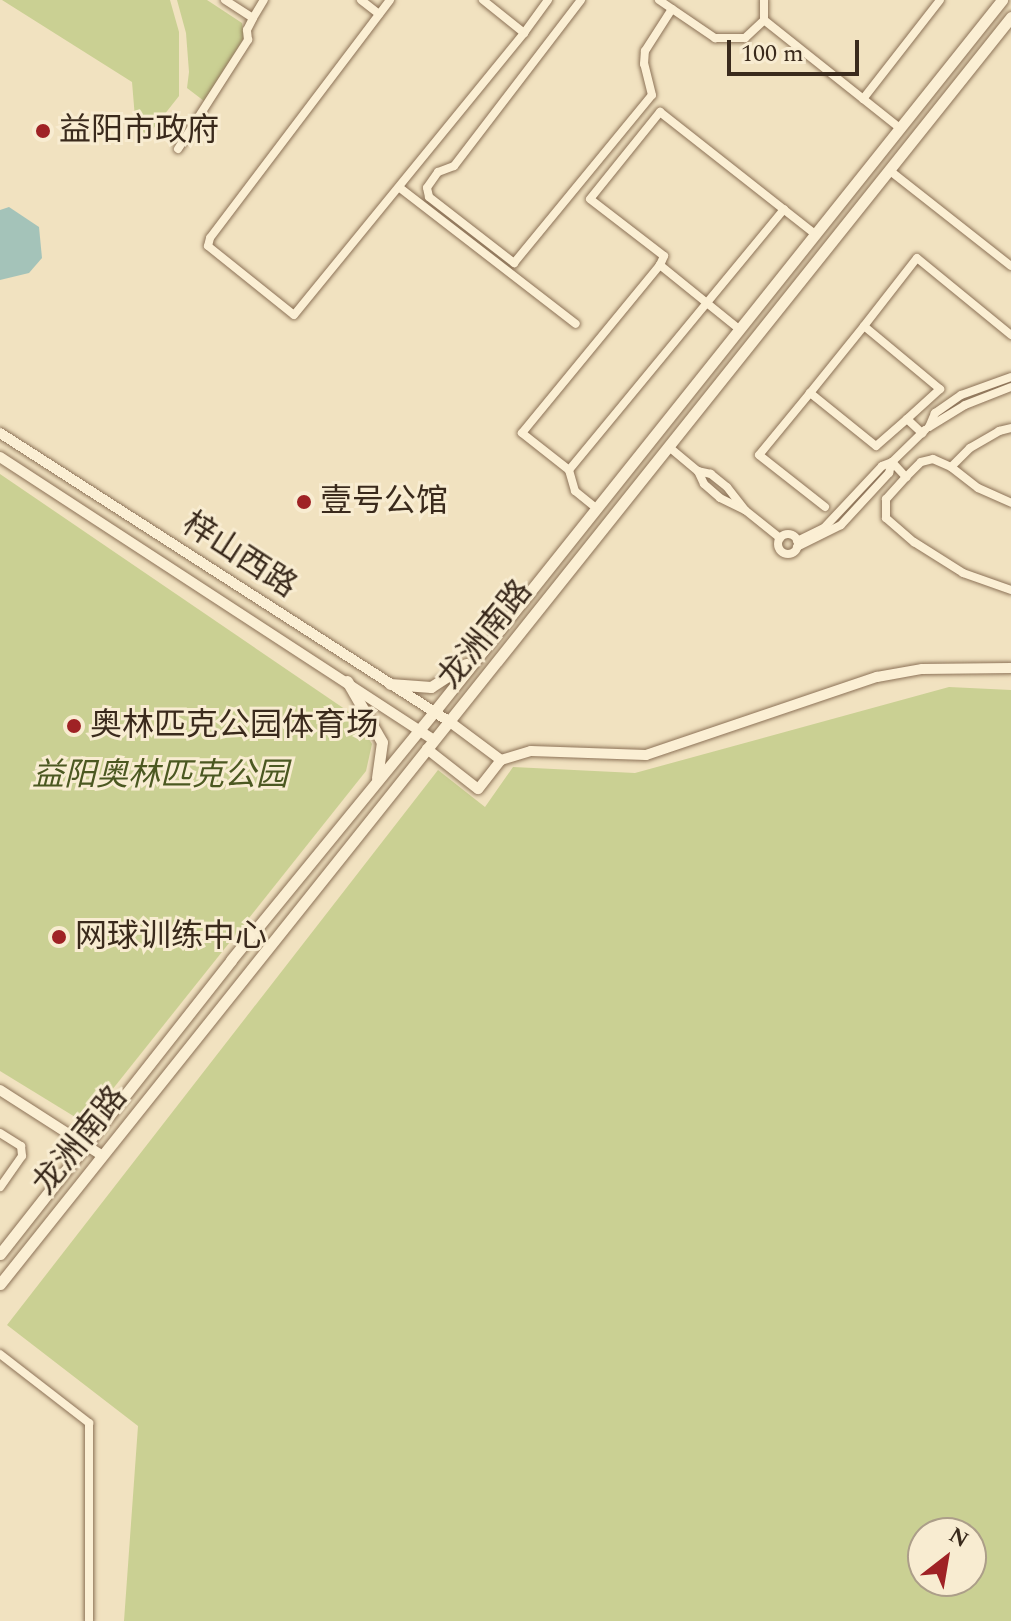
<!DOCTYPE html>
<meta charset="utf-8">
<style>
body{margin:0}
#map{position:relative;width:1011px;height:1621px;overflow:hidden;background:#f1e2c0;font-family:Spectral,"Noto Sans SC",serif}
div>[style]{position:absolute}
.green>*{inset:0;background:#cad093}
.water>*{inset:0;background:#a4c3b9}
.roads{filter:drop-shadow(0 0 2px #8c7257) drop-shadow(0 0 2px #8c7257)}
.minor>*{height:8px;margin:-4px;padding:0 4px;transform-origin:4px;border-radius:4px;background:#fbefd4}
.minor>.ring{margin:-4px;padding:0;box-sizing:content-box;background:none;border:8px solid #fbefd4;border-radius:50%}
.tertiary>*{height:10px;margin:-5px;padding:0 5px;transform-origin:5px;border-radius:5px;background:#fbefd4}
.secondary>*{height:11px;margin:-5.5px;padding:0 5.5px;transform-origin:5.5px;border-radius:5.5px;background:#fbefd4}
.dots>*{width:22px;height:22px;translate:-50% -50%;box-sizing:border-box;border:4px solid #f8ecd1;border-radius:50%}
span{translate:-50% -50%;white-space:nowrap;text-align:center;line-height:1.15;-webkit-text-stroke:6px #f8ecd1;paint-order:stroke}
.poi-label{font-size:32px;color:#3a2a1c}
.left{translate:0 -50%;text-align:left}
.street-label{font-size:32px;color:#3a2a1c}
.park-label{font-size:32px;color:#4b5821;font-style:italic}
.north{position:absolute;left:907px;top:1517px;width:80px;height:80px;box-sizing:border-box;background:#f8ecd1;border:2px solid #ac9e89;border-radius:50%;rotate:31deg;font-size:22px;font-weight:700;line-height:32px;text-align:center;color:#3a2a1c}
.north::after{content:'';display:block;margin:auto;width:28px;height:36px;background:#9f2225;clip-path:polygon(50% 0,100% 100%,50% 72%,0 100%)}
.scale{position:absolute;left:727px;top:40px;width:132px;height:36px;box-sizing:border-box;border:4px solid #3a2a1c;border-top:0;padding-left:10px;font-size:24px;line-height:28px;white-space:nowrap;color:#3a2a1c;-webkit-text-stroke:6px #f8ecd1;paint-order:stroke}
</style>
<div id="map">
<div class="green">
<i style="clip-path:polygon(2px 0,170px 0,179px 32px,179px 96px,149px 134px,136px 130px,132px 82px)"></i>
<i style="clip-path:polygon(177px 0,207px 0,242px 23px,244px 38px,204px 101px,187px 88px,189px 72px,186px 33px)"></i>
<i style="clip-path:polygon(0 474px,355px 716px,372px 744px,366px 771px,104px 1100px,80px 1120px,0 1071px)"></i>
<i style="clip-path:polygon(evenodd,949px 687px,1011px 690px,1011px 1621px,124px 1621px,138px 1426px,7px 1325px,438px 770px,485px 807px,513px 767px,635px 773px,949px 687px,923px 1533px,971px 1533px,971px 1581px,923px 1581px,923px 1533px)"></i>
</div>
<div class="water">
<i style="clip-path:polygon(9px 207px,39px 227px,42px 258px,29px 273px,0 280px,0 210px)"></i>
</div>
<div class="roads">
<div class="minor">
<i style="left:225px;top:0;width:33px;rotate:33deg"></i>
<i style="left:253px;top:18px;width:21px;rotate:-59deg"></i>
<i style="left:361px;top:0;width:23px;rotate:38deg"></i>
<i style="left:390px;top:0;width:298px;rotate:127.1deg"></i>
<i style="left:210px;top:238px;width:8px;rotate:104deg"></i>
<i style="left:208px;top:246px;width:110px;rotate:38.7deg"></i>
<i style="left:294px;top:315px;width:364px;rotate:-50.8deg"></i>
<i style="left:483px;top:0;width:53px;rotate:38.8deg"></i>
<i style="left:524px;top:33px;width:41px;rotate:-54deg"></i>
<i style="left:581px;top:0;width:209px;rotate:127.4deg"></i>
<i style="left:454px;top:166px;width:17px;rotate:159deg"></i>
<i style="left:438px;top:172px;width:19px;rotate:125deg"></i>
<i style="left:427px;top:188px;width:9px;rotate:77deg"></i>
<i style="left:429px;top:197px;width:108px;rotate:37.8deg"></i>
<i style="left:514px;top:263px;width:217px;rotate:-50.6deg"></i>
<i style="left:652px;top:95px;width:32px;rotate:-104deg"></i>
<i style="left:644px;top:64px;width:13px;rotate:-86deg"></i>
<i style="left:645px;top:51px;width:50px;rotate:-57.3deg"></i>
<i style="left:659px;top:0;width:68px;rotate:34.2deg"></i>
<i style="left:715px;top:38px;width:30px"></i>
<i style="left:745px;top:38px;width:26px;rotate:-43deg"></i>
<i style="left:764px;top:20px;width:174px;rotate:38.5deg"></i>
<i style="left:764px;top:0;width:20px;rotate:90deg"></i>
<i style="left:863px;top:99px;width:125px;rotate:-52.1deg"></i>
<i style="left:178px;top:149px;width:130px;rotate:-57.3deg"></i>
<i style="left:248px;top:40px;width:10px;rotate:-96deg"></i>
<i style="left:247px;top:30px;width:13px;rotate:-63deg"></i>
<i style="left:889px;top:170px;width:155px;rotate:38.2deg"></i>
<i style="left:400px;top:188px;width:222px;rotate:37.7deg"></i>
<i style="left:864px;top:326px;width:86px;rotate:-52.1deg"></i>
<i style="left:917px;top:258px;width:122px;rotate:39.3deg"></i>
<i style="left:739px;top:329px;width:102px;rotate:-141deg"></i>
<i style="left:660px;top:265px;width:10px;rotate:-66deg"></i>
<i style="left:664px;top:256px;width:93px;rotate:-142.4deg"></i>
<i style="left:590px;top:199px;width:112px;rotate:-51.2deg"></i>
<i style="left:660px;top:112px;width:197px;rotate:38.2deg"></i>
<i style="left:1011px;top:377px;width:53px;rotate:160.2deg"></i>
<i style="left:961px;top:395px;width:32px;rotate:145deg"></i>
<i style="left:935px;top:413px;width:15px;rotate:113deg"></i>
<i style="left:929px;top:427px;width:42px;rotate:-31.4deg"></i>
<i style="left:965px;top:405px;width:49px;rotate:-21.4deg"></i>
<i style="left:810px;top:393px;width:80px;rotate:129.4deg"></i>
<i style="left:759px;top:455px;width:84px;rotate:38.2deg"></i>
<i style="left:907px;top:419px;width:41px;rotate:138.9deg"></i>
<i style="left:876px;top:446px;width:85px;rotate:-141.2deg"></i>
<i style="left:810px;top:393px;width:86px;rotate:-51.1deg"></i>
<i style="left:864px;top:326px;width:99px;rotate:39.7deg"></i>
<i style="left:940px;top:389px;width:45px;rotate:137.7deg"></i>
<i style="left:907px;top:419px;width:21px;rotate:43deg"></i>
<i style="left:669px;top:447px;width:38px;rotate:40deg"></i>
<i style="left:892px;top:462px;width:21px;rotate:47deg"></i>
<i style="left:906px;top:477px;width:21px;rotate:-45deg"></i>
<i style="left:921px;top:462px;width:12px;rotate:-14deg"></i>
<i style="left:933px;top:459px;width:20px;rotate:24deg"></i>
<i style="left:951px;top:467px;width:34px;rotate:38deg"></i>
<i style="left:978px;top:488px;width:36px;rotate:24deg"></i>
<i style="left:951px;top:467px;width:27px;rotate:-45deg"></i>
<i style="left:970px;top:448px;width:34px;rotate:-30deg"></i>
<i style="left:999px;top:431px;width:12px;rotate:-14deg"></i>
<i style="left:569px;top:470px;width:60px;rotate:-141.8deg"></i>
<i style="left:522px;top:433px;width:217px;rotate:-50.6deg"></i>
<i style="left:906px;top:477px;width:30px;rotate:132deg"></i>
<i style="left:886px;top:499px;width:19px;rotate:90deg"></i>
<i style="left:886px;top:518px;width:37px;rotate:41deg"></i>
<i style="left:914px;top:542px;width:58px;rotate:32.3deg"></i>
<i style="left:963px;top:573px;width:51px;rotate:19.5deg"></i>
<i style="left:596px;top:508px;width:27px;rotate:-141deg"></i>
<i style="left:575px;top:491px;width:22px;rotate:-106deg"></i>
<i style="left:569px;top:470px;width:338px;rotate:-50.5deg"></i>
<i style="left:745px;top:510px;width:29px;rotate:-128deg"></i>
<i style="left:727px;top:487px;width:21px;rotate:-141deg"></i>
<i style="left:711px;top:474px;width:13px;rotate:-167deg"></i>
<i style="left:698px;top:471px;width:14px;rotate:65deg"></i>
<i style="left:704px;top:484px;width:21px;rotate:41deg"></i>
<i style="left:720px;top:498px;width:28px;rotate:26deg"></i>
<i style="left:745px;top:510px;width:45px;rotate:38.7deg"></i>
<i class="ring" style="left:778px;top:534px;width:12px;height:12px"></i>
<i style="left:797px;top:541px;width:30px;rotate:-26deg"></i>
<i style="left:824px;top:528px;width:85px;rotate:-46.9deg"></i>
<i style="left:882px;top:466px;width:11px;rotate:-22deg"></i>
<i style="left:892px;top:462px;width:46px;rotate:-44.1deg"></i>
<i style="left:797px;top:547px;width:49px;rotate:-26.6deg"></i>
<i style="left:841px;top:525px;width:71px;rotate:-47.3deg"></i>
<i style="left:889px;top:473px;width:11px;rotate:-75deg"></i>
<i style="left:0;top:1133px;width:25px;rotate:32deg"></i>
<i style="left:21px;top:1146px;width:10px;rotate:84deg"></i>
<i style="left:22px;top:1156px;width:38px;rotate:125deg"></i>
<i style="left:0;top:1354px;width:113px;rotate:37.8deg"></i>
<i style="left:89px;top:1423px;width:198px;rotate:90deg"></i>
</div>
<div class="tertiary">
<i style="left:0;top:433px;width:535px;rotate:32.71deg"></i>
<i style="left:450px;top:722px;width:64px;rotate:36.7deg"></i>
<i style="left:501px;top:760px;width:37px;rotate:128deg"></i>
<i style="left:478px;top:789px;width:65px;rotate:-141.9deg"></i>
<i style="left:0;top:457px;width:518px;rotate:33.11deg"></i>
<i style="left:501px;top:760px;width:31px;rotate:-17deg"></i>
<i style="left:531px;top:751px;width:115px;rotate:2deg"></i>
<i style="left:646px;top:755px;width:244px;rotate:-18.7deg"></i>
<i style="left:877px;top:677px;width:46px;rotate:-10.1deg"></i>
<i style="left:922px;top:669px;width:89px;rotate:-0.6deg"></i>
<i style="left:0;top:1090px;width:122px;rotate:32.7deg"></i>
</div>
<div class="secondary">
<i style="left:347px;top:681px;width:70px;rotate:60.2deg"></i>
<i style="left:382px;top:742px;width:36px;rotate:98deg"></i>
<i style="left:390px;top:684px;width:41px;rotate:4.2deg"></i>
<i style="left:431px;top:687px;width:42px;rotate:-33.3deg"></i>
<i style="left:0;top:1254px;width:374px;rotate:-51.8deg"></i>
<i style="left:231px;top:960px;width:320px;rotate:-50.7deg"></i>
<i style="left:434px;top:712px;width:911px;rotate:-51.42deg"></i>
<i style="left:0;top:1284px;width:1621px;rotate:-51.41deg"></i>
</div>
</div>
<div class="dots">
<i style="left:43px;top:131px;background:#9f2225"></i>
<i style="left:304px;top:502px;background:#9f2225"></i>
<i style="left:74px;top:726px;background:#9f2225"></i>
<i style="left:59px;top:937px;background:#9f2225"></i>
</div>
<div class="poi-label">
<span class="left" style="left:59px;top:131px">益阳市政府</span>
<span class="left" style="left:320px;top:502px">壹号公馆</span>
<span class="left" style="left:90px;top:726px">奥林匹克公园体育场</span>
<span class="left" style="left:75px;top:937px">网球训练中心</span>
</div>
<div class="street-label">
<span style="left:239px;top:556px;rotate:33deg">梓山西路</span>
<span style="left:486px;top:635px;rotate:-51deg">龙洲南路</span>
<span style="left:81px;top:1141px;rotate:-51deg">龙洲南路</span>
</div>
<div class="park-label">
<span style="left:160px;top:776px">益阳奥林匹克公园</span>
</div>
<div class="north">N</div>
<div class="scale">100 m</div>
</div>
